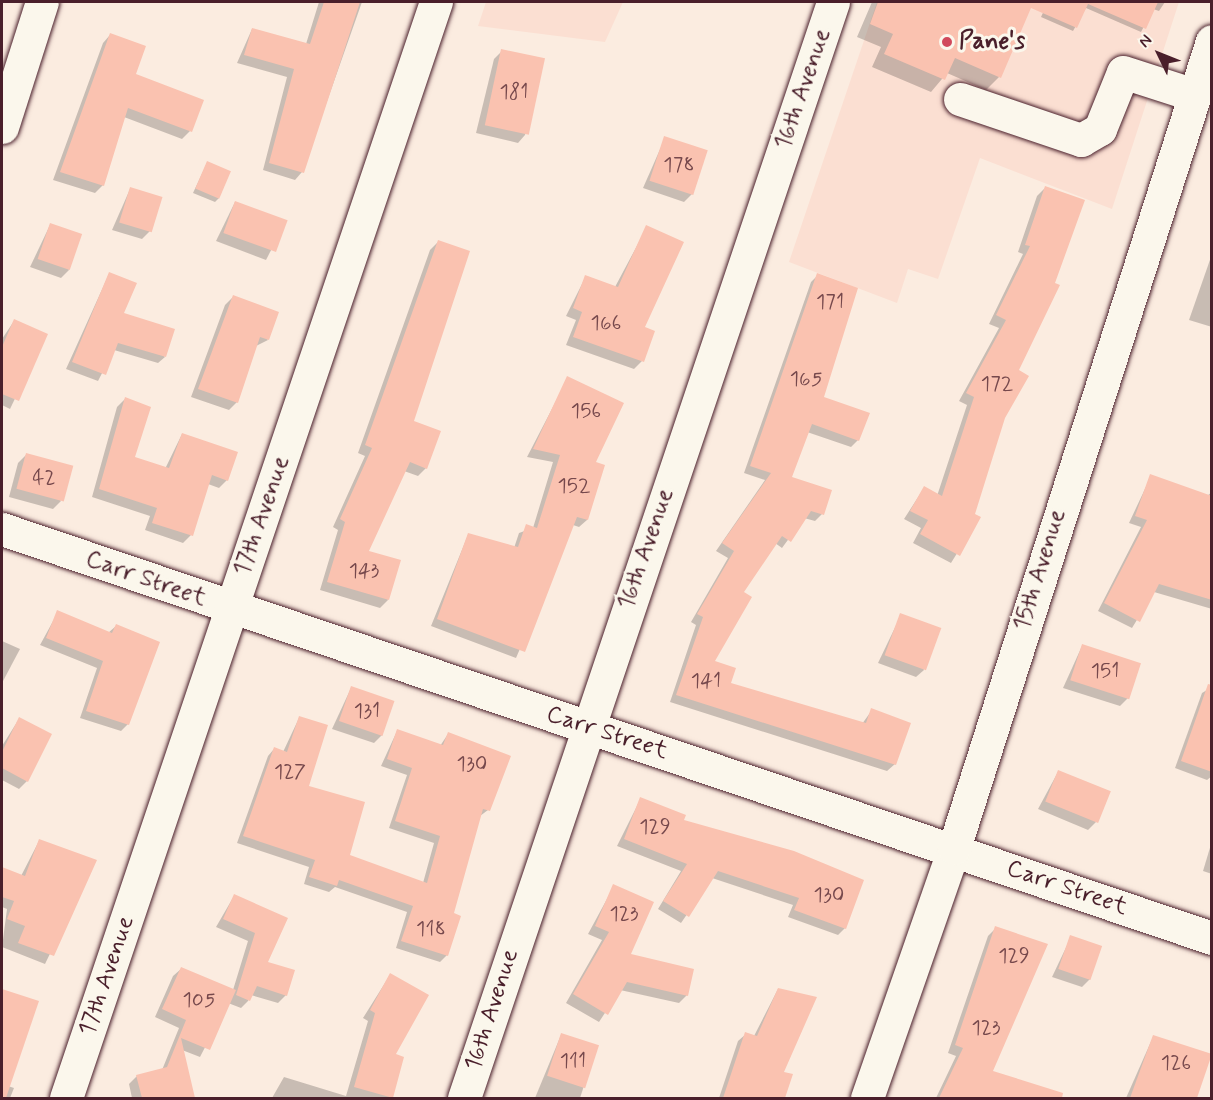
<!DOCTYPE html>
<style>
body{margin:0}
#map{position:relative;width:1213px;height:1100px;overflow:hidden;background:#fbece0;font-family:Mynerve,sans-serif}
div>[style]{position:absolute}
.built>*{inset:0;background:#fbdfd2}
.shadow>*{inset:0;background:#0003}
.building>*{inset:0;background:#fac2b0;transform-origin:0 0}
.roads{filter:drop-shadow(0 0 2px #4a1f2b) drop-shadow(0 0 2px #4a1f2b)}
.minor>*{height:33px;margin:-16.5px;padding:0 16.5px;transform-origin:16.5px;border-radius:16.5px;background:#fbf7ec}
.dots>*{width:16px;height:16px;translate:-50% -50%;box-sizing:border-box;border:3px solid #fbf7ec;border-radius:50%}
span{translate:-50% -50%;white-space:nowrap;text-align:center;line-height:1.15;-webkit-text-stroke:6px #fbf7ec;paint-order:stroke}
.number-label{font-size:21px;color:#76484c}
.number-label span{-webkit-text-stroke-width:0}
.poi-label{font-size:24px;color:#4a1f2b;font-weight:700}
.left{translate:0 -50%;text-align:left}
.street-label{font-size:24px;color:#4a1f2b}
.frame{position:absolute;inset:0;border:3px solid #4a1f2b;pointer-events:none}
.north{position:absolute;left:1129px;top:24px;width:60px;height:60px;-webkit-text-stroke:4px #fbf7ec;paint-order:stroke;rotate:313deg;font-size:16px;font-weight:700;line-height:24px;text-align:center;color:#4a1f2b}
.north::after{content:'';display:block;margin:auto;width:21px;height:27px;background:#4a1f2b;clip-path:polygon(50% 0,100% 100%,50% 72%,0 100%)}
</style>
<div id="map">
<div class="built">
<i style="clip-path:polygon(486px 2px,623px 2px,605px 42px,478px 26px)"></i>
<i style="clip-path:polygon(877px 2px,1179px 2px,1112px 209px,980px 158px,938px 279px,908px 269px,897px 303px,789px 262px)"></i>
</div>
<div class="shadow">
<i style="clip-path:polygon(319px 2px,362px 2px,302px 172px,295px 180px,263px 170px,287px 77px,237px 63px,252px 29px,306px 44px)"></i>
<i style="clip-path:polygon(872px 2px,1032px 2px,999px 77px,986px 90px,947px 73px,931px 92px,872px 67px,881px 47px,857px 37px)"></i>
<i style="clip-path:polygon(1048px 2px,1165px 2px,1159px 11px,1153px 9px,1141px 32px,1086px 8px,1073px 31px,1041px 17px)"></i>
<i style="clip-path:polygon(110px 35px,135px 75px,190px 131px,182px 139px,124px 117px,103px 185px,95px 193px,53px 180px,103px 43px)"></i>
<i style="clip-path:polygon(502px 51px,543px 60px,525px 135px,518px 143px,476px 133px,494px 59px)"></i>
<i style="clip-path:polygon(665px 138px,692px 194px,684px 202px,643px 188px)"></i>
<i style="clip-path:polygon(207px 163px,219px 198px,215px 202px,193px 193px)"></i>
<i style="clip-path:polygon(1045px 188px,1017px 371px,973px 515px,979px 518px,951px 563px,913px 543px,921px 528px,904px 519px,924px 488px,937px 496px,967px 405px,959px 401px,999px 328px,989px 324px,1023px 254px,1018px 252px,1037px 196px)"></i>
<i style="clip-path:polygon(130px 189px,150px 231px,142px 239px,112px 230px)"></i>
<i style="clip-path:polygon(235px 202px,286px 221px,266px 260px,216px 241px)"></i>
<i style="clip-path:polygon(50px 225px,69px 270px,61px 278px,30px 267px)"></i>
<i style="clip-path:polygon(647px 227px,642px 361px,634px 369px,566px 345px,576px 320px,566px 316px,586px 276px,615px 287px)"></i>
<i style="clip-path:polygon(438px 242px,412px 422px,426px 468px,418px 476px,404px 471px,367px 552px,388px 600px,380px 608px,320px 590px,338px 530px,333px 527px,365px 456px,358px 453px,430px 250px)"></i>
<i style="clip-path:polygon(1212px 254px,1212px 327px,1189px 320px)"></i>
<i style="clip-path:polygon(109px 274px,122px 314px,165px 357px,158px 363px,114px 350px,98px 381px,66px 369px)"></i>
<i style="clip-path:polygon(818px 275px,822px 398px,858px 440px,851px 447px,807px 432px,791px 478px,822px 514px,815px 521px,804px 518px,782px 548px,775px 543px,742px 592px,713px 661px,729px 684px,862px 724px,872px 710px,895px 764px,887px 771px,670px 702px,696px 625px,691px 622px,728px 558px,716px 551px,765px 480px,744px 473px,811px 282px)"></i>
<i style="clip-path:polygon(233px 297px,268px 340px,256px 346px,237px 402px,229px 410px,191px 397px,225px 305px)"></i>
<i style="clip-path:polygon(14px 321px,46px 334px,10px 409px,2px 405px,2px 339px)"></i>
<i style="clip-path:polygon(568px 378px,594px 463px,587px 520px,579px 527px,573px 525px,516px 658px,431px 626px,468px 535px,514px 548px,519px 533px,533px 528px,553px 462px,527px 457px)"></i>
<i style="clip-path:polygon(125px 399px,133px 458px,165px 469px,182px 434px,227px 480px,219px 488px,208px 484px,191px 535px,183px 543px,145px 530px,150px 516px,92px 497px,117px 407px)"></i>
<i style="clip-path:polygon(26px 455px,61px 501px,53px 509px,9px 497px,18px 463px)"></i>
<i style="clip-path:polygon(1151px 476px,1207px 496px,1212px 492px,1212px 609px,1154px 592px,1132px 628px,1098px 611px,1141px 527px,1129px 523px)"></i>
<i style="clip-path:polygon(58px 612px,108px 633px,116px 626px,128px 724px,121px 731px,80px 718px,97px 668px,40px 645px)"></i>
<i style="clip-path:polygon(901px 615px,924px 670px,916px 677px,878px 663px)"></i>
<i style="clip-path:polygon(2px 641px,20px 649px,2px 683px)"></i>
<i style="clip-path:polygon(1082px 646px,1128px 698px,1120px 706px,1063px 688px)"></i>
<i style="clip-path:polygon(1212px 687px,1212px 776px,1207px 780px,1175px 768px,1202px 693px)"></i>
<i style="clip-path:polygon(351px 688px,382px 735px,374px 743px,332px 729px)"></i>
<i style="clip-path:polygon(299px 718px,307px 787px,348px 856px,423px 883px,434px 843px,389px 828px,407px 775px,381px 766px,397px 731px,440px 746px,448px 734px,488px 810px,480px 816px,452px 914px,447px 955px,440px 962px,396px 948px,407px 912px,335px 887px,329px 892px,304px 884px,309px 867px,237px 843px,268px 756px,274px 749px,283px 752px)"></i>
<i style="clip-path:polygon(19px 719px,27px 781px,19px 789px,2px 780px,2px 746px)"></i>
<i style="clip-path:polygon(1058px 772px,1096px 822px,1088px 830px,1038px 809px)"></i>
<i style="clip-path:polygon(641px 798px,682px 821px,793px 852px,845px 928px,838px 935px,788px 917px,793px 905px,712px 878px,681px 923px,658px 909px,681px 871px,617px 846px)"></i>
<i style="clip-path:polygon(39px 841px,95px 861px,45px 964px,2px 947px,7px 909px,2px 907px,2px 870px,21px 876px)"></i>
<i style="clip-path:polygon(1212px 841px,1212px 874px,1203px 871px)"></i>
<i style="clip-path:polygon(614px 886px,629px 955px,687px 995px,679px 1003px,620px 990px,599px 1022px,566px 1003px,602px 940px,588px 934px)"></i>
<i style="clip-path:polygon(234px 896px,286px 918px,266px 963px,286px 995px,278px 1003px,251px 995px,248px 1001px,230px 991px,248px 1001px,241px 1008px,228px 1003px,200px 1057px,182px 1050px,194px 1098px,132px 1098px,129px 1084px,137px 1076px,162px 1070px,179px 1028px,155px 1017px,173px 976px,181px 969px,233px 990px,248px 941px,216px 927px)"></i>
<i style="clip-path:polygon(996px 928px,991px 1072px,1056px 1093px,1055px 1098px,936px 1098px,956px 1056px,948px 1053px,988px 936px)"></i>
<i style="clip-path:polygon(1071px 937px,1090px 979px,1082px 987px,1052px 977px)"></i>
<i style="clip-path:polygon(390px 975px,393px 1055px,402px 1058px,391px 1098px,272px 1098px,284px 1077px,346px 1096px,368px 1021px,363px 1018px)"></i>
<i style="clip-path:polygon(778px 989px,782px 1073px,791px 1075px,780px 1098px,719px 1098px,738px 1041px,746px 1034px,754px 1036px)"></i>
<i style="clip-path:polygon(2px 990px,37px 1002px,8px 1086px,14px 1088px,10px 1098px,2px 1098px)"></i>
<i style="clip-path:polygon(561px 1035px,597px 1046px,580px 1098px,535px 1098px)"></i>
<i style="clip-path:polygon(1153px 1037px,1210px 1056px,1194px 1098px,1126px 1098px)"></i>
</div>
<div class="building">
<i style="clip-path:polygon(324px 2px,360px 2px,304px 173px,269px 163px,294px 69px,244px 55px,252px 28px,310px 44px)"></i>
<i style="clip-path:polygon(878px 2px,1158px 2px,1146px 29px,1088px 4px,1077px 28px,1031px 8px,1001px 78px,955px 58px,945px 80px,884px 54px,893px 34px,870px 24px)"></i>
<i style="clip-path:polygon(110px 33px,146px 46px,136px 74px,204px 100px,192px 132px,128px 108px,104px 186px,60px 172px)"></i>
<i style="left:501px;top:49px;width:45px;height:78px;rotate:12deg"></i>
<i style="left:664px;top:136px;width:46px;height:47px;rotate:18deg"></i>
<i style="left:207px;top:161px;width:26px;height:30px;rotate:23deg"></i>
<i style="clip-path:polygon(1045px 186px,1085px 200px,1055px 283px,1060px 285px,1019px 370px,1029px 376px,1005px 418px,975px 514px,981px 517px,960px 556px,920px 534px,928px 520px,910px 511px,924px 486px,942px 496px,974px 397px,966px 393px,1006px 320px,996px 315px,1030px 246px,1025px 245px)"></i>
<i style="left:130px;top:187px;width:34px;height:37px;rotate:17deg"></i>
<i style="left:235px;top:201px;width:56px;height:34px;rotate:20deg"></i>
<i style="left:50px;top:223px;width:34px;height:38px;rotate:19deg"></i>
<i style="clip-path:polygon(646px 225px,684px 242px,645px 327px,655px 331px,644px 362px,573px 337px,582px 312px,573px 308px,585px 275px,618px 287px)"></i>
<i style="clip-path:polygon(438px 240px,470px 251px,414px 421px,441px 431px,427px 469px,410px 462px,369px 551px,401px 560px,389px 600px,327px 582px,345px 522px,340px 519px,372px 448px,365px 445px)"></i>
<i style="clip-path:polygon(109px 272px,137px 283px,124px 313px,175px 329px,166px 357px,118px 343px,106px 375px,72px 362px)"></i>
<i style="clip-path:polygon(817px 273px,858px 288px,824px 397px,870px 413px,859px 441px,812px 424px,792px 477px,832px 490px,824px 515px,811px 511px,791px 542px,782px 536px,744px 592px,752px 597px,715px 661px,736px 668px,731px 683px,866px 723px,871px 708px,911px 723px,896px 765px,676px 695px,703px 617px,697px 614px,734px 551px,722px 543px,771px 473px,750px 466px)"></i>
<i style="clip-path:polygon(233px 295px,279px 312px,269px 340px,260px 337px,238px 403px,198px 389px)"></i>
<i style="clip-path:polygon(14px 319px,48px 334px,19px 401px,2px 394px,2px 347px)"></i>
<i style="clip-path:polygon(567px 376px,624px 403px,596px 462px,605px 465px,588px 520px,577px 517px,525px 652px,437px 619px,468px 533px,518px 547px,526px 524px,537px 528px,560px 455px,533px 449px)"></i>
<i style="clip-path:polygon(125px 397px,151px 407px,135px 457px,169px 468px,182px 433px,238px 452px,228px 481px,212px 475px,193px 536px,152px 523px,157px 508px,99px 489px)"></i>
<i style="left:26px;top:453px;width:49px;height:37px;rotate:15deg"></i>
<i style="clip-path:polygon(1150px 474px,1212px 496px,1212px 600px,1159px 584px,1140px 622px,1104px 603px,1147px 520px,1135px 516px)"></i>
<i style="clip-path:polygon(57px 610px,112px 633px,116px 624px,160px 642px,129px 725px,86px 711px,103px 661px,46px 638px)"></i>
<i style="left:900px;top:613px;width:44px;height:45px;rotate:20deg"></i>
<i style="left:1082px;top:644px;width:62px;height:38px;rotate:18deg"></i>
<i style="clip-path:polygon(1208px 684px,1212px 685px,1212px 772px,1181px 761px)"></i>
<i style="left:351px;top:686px;width:46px;height:37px;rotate:19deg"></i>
<i style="clip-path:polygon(299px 716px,328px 725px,309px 786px,365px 802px,350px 855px,427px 883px,440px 836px,395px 821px,412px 768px,387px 759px,397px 729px,443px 745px,448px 732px,511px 756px,490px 811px,483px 809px,454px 913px,461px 916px,448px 956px,401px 941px,413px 906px,339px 880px,337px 886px,309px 877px,315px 860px,243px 836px,274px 747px,287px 752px)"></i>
<i style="clip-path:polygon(19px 717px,52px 734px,28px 782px,2px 768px,2px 752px)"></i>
<i style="left:1058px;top:770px;width:57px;height:34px;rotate:22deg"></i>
<i style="clip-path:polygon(640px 797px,686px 815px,684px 820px,794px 851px,864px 880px,846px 929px,794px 910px,799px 898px,718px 871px,689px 917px,663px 901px,687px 864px,624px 839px)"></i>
<i style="clip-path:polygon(39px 839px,97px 860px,54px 956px,18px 943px,25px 926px,7px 919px,14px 901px,2px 897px,2px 867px,25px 876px)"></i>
<i style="clip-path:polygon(613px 884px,654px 902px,631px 954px,694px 969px,688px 996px,627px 982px,608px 1015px,573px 994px,609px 932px,595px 926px)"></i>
<i style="clip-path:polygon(234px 894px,288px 918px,268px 962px,295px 970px,287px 996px,257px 986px,250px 1001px,236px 995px,255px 933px,223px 919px)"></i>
<i style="clip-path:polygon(995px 926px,1048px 944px,993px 1071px,1063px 1093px,1062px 1098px,939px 1098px,963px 1048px,955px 1045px)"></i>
<i style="left:1070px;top:935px;width:34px;height:36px;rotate:19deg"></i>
<i style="clip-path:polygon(181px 967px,236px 990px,210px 1050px,181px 1038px,195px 1098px,142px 1098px,136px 1075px,167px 1067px,186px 1020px,162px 1009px)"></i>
<i style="clip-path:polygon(390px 973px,429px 995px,396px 1054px,404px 1057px,393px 1098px,354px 1087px,375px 1013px,370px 1010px)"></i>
<i style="clip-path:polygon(778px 988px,817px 997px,784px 1072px,793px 1074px,785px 1098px,723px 1098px,745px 1032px,757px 1036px)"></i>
<i style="clip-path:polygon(2px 989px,39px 1001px,6px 1098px,2px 1098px)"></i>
<i style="left:561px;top:1033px;width:40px;height:45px;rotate:18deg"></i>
<i style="clip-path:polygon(1153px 1035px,1212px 1054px,1197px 1098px,1130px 1098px)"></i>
</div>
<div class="roads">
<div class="minor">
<i style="left:960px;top:99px;width:128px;rotate:18.7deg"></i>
<i style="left:1081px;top:140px;width:22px;rotate:-30deg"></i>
<i style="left:1100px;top:129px;width:61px;rotate:-68deg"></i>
<i style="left:1123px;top:72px;width:75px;rotate:17.9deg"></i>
<i style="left:2px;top:127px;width:131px;rotate:-72.3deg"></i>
<i style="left:2px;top:529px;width:1277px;rotate:18.68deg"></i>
<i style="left:66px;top:1098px;width:1157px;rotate:-71.35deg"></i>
<i style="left:464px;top:1098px;width:1156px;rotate:-71.39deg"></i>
<i style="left:867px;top:1098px;width:265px;rotate:-70.8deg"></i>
<i style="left:954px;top:848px;width:847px;rotate:-72.27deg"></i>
</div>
</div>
<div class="dots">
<i style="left:947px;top:42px;background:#d1495b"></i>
</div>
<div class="number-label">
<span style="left:514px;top:92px">181</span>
<span style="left:679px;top:165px">178</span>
<span style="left:830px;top:302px">171</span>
<span style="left:606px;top:323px">166</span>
<span style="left:806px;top:379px">165</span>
<span style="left:997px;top:384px">172</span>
<span style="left:586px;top:411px">156</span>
<span style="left:44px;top:478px">42</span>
<span style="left:574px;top:486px">152</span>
<span style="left:364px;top:571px">143</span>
<span style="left:1105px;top:671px">151</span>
<span style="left:706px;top:681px">141</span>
<span style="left:367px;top:711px">131</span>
<span style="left:472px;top:764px">130</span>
<span style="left:290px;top:772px">127</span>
<span style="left:655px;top:827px">129</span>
<span style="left:829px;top:895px">130</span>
<span style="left:624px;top:914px">123</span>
<span style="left:431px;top:929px">118</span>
<span style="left:1014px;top:956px">129</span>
<span style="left:199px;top:1000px">105</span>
<span style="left:986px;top:1028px">123</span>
<span style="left:573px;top:1061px">111</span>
<span style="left:1176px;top:1063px">126</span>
</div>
<div class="poi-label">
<span class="left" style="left:959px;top:42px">Pane's</span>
</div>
<div class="street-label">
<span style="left:803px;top:89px;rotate:-71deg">16th Avenue</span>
<span style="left:262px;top:516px;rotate:-71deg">17th Avenue</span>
<span style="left:646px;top:549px;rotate:-71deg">16th Avenue</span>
<span style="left:1040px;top:570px;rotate:-73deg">15th Avenue</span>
<span style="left:146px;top:579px;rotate:19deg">Carr Street</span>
<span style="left:607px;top:733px;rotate:18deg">Carr Street</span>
<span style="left:1067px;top:888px;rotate:19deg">Carr Street</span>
<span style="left:107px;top:976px;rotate:-71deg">17th Avenue</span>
<span style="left:492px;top:1010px;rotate:-72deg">16th Avenue</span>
</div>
<div class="frame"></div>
<div class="north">N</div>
</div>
